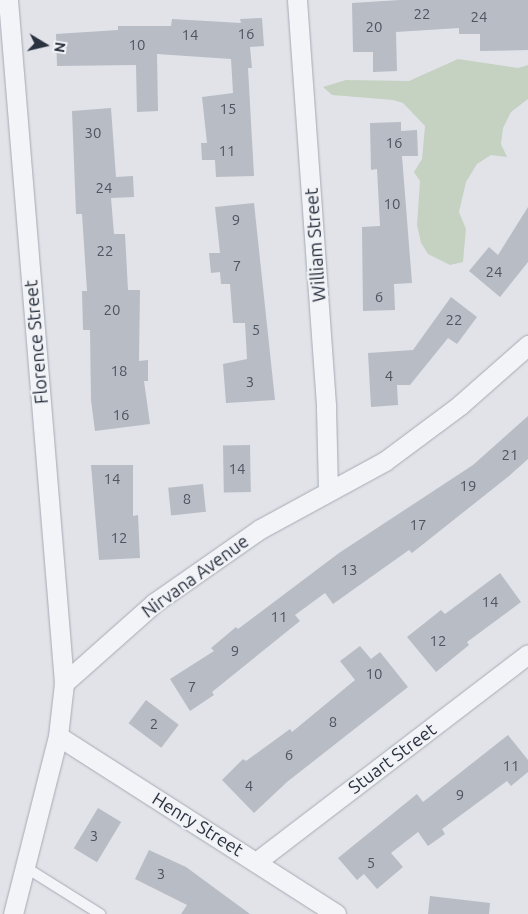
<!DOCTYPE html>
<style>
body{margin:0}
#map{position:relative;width:528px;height:914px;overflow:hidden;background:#e1e3e9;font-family:Ubuntu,sans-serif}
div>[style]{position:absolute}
.green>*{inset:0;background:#c5d2c2}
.building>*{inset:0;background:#b8bcc5;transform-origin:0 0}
.roads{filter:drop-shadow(0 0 1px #a6aab3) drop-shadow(0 0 1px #a6aab3)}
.lane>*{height:10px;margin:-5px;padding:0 5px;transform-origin:5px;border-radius:5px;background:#f3f4f7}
.street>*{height:19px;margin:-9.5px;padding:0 9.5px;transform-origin:9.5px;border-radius:9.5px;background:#f3f4f7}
span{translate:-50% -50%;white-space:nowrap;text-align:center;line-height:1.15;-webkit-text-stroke:4px #f0f2f6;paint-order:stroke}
.number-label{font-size:15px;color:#4e5460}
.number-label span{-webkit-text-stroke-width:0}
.street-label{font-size:18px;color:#2a313f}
.north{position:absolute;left:20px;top:20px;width:50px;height:50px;-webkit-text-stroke:4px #f0f2f6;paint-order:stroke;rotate:99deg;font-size:14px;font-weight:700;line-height:20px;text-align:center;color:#2a313f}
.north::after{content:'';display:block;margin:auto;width:18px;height:22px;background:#2a313f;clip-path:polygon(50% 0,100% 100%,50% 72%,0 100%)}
</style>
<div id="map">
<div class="green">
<i style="clip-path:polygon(458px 59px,518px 68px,528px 65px,528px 99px,511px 112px,503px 128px,501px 144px,507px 157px,491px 155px,477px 164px,466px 182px,459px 212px,466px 229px,463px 262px,450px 265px,428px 254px,421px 243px,417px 225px,420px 181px,414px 172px,422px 159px,425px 126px,403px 103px,393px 100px,332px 95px,323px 87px,346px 80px,409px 81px)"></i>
</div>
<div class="building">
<i style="clip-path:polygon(400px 0,528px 0,528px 50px,480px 51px,480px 34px,459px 34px,459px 28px,396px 32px,397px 71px,373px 72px,373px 52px,353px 52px,352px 3px)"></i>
<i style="clip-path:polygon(262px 18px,264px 46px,250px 47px,252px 68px,248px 68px,254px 176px,216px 177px,215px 160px,202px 160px,201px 143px,207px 143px,202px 97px,233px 93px,231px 59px,157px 54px,158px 111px,137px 112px,136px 65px,57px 66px,56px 34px,118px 30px,118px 26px,171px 26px,172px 19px,241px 23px,240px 19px)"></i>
<i style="clip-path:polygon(111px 108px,116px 177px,133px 176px,134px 197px,111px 198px,114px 234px,125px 234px,128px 290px,140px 290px,139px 361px,148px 360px,148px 381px,144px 381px,150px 424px,95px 431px,91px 400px,90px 330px,83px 330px,82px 291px,87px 291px,82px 214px,76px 214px,72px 111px)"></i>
<i style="clip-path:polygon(401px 122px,401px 131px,417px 130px,418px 156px,402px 156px,412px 283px,394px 284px,395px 310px,363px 311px,362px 227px,380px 226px,377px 169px,371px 170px,370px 123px)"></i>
<i style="clip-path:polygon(254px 203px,275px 400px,226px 403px,223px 364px,247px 359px,245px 323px,233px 323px,230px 284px,221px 284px,220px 272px,211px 273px,209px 253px,220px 253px,215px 207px)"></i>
<i style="clip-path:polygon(528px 207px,528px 262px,500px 297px,469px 271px,489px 247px,498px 255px)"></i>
<i style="clip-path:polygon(451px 297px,477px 317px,457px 344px,448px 338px,410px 385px,397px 385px,398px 405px,371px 407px,368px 353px,413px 350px)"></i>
<i style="clip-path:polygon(528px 416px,528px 459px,509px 476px,412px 553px,409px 550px,333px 604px,325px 593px,295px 615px,300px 621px,212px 692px,214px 695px,190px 711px,170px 679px,214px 651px,211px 648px,236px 627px,238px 629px,339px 553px,473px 465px)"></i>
<i style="left:250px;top:445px;width:47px;height:27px;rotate:89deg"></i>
<i style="clip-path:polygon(91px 465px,133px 465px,133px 516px,138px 515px,140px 558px,99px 560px)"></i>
<i style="left:203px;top:484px;width:28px;height:35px;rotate:84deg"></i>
<i style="clip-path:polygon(500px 573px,521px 602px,467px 642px,469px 645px,436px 672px,407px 637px,441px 610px,445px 614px)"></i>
<i style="clip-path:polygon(360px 646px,371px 659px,380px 652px,408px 687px,287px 782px,254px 813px,222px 780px,243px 759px,246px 761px,290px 729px,292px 732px,355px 680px,340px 661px)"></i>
<i style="left:146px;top:700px;width:41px;height:29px;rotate:37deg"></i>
<i style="clip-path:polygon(508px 735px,528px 760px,528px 772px,511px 786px,507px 781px,442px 829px,445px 834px,428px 846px,418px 832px,391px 853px,403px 867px,377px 889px,364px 874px,357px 880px,338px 858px,417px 794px,423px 802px)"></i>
<i style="left:98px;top:808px;width:27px;height:47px;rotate:31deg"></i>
<i style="clip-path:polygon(149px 850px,186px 867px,250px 914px,181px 914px,187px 905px,135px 879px)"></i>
<i style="clip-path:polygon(430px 896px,490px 903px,489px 914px,428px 914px)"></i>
</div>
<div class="roads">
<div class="lane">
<i style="left:25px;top:867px;width:89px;rotate:32.1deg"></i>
</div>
<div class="street">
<i style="left:8px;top:0;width:685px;rotate:85.31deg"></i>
<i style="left:297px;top:0;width:409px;rotate:85.9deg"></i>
<i style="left:326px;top:408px;width:83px;rotate:88.6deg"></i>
<i style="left:58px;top:736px;width:330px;rotate:32.6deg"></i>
<i style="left:256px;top:862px;width:342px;rotate:-37.4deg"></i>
<i style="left:13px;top:914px;width:184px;rotate:-75.8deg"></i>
<i style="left:58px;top:736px;width:53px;rotate:-83.5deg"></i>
<i style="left:64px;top:683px;width:120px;rotate:-41.6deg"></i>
<i style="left:154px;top:603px;width:129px;rotate:-34.9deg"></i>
<i style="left:260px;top:529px;width:142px;rotate:-28.5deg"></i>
<i style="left:385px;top:461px;width:94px;rotate:-36.7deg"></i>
<i style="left:460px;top:405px;width:91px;rotate:-41.4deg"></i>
</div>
</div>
<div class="number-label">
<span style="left:422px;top:14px">22</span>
<span style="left:479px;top:17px">24</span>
<span style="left:374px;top:27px">20</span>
<span style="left:246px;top:34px">16</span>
<span style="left:190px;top:35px">14</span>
<span style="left:137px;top:45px">10</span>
<span style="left:228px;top:109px">15</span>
<span style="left:93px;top:133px">30</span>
<span style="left:394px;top:143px">16</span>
<span style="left:227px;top:151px">11</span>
<span style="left:104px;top:188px">24</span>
<span style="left:392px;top:204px">10</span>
<span style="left:236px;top:220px">9</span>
<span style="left:105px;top:251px">22</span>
<span style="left:237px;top:266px">7</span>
<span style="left:494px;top:272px">24</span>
<span style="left:379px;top:297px">6</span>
<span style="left:112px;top:310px">20</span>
<span style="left:454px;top:320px">22</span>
<span style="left:256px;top:330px">5</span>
<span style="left:119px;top:371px">18</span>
<span style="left:389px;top:376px">4</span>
<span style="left:250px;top:382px">3</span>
<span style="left:121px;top:415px">16</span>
<span style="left:510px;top:455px">21</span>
<span style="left:237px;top:469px">14</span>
<span style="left:112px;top:479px">14</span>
<span style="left:468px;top:486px">19</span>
<span style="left:187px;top:499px">8</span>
<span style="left:418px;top:525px">17</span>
<span style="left:119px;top:538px">12</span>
<span style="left:349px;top:570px">13</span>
<span style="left:490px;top:602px">14</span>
<span style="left:279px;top:617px">11</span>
<span style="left:438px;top:641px">12</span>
<span style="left:235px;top:651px">9</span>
<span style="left:374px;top:674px">10</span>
<span style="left:192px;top:687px">7</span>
<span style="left:333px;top:722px">8</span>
<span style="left:154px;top:724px">2</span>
<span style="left:289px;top:755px">6</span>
<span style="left:511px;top:766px">11</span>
<span style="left:249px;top:786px">4</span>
<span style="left:460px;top:795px">9</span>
<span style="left:94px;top:836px">3</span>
<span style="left:371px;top:863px">5</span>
<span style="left:161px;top:874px">3</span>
</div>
<div class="street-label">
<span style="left:315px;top:245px;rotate:-94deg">William Street</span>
<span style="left:36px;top:342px;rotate:-95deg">Florence Street</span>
<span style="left:195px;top:576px;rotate:-36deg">Nirvana Avenue</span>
<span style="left:392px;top:758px;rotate:-37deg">Stuart Street</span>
<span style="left:198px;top:824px;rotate:32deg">Henry Street</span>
</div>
<div class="north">N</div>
</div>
